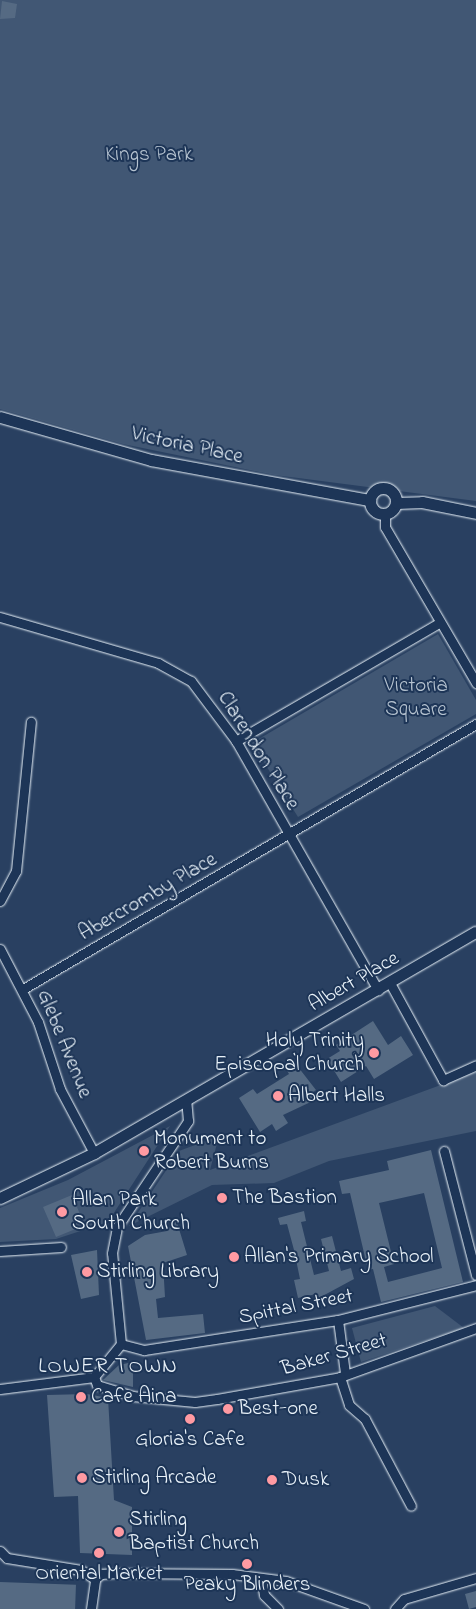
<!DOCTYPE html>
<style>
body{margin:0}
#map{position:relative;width:476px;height:1609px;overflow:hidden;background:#294061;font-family:"Indie Flower",sans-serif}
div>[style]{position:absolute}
.green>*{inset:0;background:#415774}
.building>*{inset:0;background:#556a83;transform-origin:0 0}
.roads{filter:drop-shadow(0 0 1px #e8f1f8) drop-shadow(0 0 1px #e8f1f8)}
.street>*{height:9px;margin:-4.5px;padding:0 4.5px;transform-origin:4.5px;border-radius:4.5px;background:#1d3557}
.secondary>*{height:11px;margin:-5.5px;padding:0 5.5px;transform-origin:5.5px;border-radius:5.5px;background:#1d3557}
.secondary>.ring{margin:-5.5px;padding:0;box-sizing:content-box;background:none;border:11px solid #1d3557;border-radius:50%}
.dots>*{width:14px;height:14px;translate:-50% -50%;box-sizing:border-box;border:2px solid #1d3557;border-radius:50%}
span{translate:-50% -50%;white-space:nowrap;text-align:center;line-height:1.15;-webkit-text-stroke:4px #1d3557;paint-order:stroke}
.park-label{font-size:21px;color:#b6c3d0}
.street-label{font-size:21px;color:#e8f1f8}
.poi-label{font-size:21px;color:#e8f1f8}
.right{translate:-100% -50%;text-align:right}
.left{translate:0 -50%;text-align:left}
.neighbourhood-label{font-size:22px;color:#e8f1f8;letter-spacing:1px}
</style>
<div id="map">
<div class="green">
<i style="clip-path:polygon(0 0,476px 0,476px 501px,275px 475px,123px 444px,0 409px)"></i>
<i style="clip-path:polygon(438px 634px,476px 700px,476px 714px,298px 817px,252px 743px)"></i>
<i style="clip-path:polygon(476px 1072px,476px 1131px,329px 1161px,274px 1183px,212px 1185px,129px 1226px,179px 1151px,219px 1136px,210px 1170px)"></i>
<i style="clip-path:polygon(170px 1126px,108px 1222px,56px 1239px,0 1242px,0 1208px,68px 1180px)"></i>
<i style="clip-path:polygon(435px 1306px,464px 1328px,361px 1362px,352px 1328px)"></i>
</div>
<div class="building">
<i style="clip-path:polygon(2px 1px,17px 4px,15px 18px,0 19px)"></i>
<i style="clip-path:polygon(373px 1021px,388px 1045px,401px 1036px,413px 1055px,374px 1079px,366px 1066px,341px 1082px,327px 1059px,340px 1051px,336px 1045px)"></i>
<i style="clip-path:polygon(295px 1063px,316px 1090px,313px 1092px,317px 1099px,283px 1115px,288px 1123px,276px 1131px,272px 1124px,260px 1132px,239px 1098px,253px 1089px,257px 1094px,289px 1074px,286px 1069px)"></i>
<i style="clip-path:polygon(evenodd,431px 1150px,463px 1282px,381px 1302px,373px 1269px,368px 1270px,350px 1193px,342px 1194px,339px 1181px,389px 1170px,387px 1161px,431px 1150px,424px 1193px,442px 1268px,388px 1282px,384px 1267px,394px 1264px,379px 1203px,424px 1193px)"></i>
<i style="clip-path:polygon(72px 1195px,82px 1219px,76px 1222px,78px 1228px,56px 1237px,43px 1207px)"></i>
<i style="clip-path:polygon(304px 1211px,306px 1221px,301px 1222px,314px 1275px,329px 1271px,321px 1239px,332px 1236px,341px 1271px,351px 1268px,354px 1279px,317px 1299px,316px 1294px,298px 1298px,294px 1280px,300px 1279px,294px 1250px,287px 1224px,280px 1225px,278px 1218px)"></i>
<i style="clip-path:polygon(176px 1219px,187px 1255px,163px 1263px,165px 1297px,156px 1299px,158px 1318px,203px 1314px,205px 1333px,146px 1340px,128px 1246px,145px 1235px,167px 1231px)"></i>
<i style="clip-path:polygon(97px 1250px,99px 1295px,81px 1299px,71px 1255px)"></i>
<i style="clip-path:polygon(133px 1362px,133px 1387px,103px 1380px,119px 1365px)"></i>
<i style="clip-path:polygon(87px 1394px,108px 1398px,114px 1500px,132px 1507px,132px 1555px,80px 1553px,78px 1496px,54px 1497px,47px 1395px)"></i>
<i style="left:0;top:1582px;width:76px;height:27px;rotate:2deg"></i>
<i style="clip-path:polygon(476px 1591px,476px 1607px,469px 1609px,465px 1594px)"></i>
</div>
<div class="roads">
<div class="street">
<i style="left:385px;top:515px;width:12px;rotate:90deg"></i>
<i style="left:385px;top:527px;width:181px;rotate:59.7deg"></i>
<i style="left:0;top:617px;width:165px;rotate:16.2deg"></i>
<i style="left:158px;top:663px;width:38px;rotate:29deg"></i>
<i style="left:191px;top:681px;width:75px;rotate:53.1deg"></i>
<i style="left:236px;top:741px;width:287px;rotate:60.3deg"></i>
<i style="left:236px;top:741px;width:235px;rotate:-30.2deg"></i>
<i style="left:0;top:901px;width:34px;rotate:-62deg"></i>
<i style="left:16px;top:871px;width:150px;rotate:-84.3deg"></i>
<i style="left:0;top:949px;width:82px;rotate:62.5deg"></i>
<i style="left:38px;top:1022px;width:71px;rotate:71.8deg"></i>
<i style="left:60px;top:1089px;width:72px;rotate:62deg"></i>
<i style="left:390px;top:983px;width:111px;rotate:61.3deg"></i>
<i style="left:443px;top:1080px;width:36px;rotate:-24deg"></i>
<i style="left:23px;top:989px;width:525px;rotate:-30.33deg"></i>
<i style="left:444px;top:1151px;width:128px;rotate:75.5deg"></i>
<i style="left:0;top:1251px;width:61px;rotate:-3.8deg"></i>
<i style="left:338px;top:1320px;width:53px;rotate:82.5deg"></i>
<i style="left:121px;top:1344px;width:24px;rotate:15deg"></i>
<i style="left:144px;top:1350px;width:196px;rotate:-8.8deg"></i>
<i style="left:338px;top:1320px;width:142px;rotate:-14.2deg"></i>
<i style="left:121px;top:1344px;width:91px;rotate:-95.6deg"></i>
<i style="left:112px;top:1253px;width:26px;rotate:-79deg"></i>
<i style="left:117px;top:1227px;width:128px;rotate:-56.2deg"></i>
<i style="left:188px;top:1121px;width:21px;rotate:-95deg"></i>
<i style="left:94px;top:1377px;width:9px;rotate:69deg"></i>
<i style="left:97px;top:1385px;width:37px;rotate:17deg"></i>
<i style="left:132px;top:1396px;width:63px;rotate:5.4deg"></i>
<i style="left:195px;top:1402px;width:22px;rotate:-8deg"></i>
<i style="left:217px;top:1399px;width:125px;rotate:-10.1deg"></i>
<i style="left:340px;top:1377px;width:145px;rotate:-19.8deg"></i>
<i style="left:94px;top:1377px;width:43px;rotate:-50.7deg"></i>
<i style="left:340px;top:1377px;width:29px;rotate:72deg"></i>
<i style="left:349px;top:1405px;width:21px;rotate:41deg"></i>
<i style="left:365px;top:1419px;width:98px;rotate:62.1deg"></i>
<i style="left:0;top:1389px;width:95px;rotate:-7.3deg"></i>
<i style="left:0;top:1551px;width:10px;rotate:45deg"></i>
<i style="left:7px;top:1558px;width:75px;rotate:9.2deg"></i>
<i style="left:81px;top:1570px;width:17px;rotate:33deg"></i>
<i style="left:261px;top:1579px;width:16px;rotate:79deg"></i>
<i style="left:264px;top:1595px;width:20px;rotate:45deg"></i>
<i style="left:91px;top:1609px;width:30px;rotate:-82deg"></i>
<i style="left:95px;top:1579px;width:8px;rotate:-40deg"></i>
<i style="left:101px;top:1574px;width:15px;rotate:-4deg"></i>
<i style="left:116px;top:1573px;width:116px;rotate:0.5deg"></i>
<i style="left:232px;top:1574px;width:54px;rotate:7.4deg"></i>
<i style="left:286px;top:1581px;width:83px;rotate:19.7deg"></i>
<i style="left:395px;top:1609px;width:13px;rotate:-48deg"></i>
<i style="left:404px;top:1599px;width:75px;rotate:-16.3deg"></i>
</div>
<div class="secondary">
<i style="left:0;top:417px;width:157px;rotate:15.9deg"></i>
<i style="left:151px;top:460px;width:223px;rotate:10.4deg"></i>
<i class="ring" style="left:370px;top:488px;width:15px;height:15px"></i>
<i style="left:397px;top:503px;width:25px;rotate:-2deg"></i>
<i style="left:422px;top:502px;width:55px;rotate:11.5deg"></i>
<i style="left:0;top:1198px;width:104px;rotate:-25.6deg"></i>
<i style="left:94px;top:1153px;width:441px;rotate:-30.1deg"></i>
</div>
</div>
<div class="dots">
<i style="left:374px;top:1053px;background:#ff9aa2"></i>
<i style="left:278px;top:1096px;background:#ff9aa2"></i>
<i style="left:144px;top:1151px;background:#ff9aa2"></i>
<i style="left:222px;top:1198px;background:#ff9aa2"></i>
<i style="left:62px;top:1212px;background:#ff9aa2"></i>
<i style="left:234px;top:1257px;background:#ff9aa2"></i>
<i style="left:87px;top:1272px;background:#ff9aa2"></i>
<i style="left:81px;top:1397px;background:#ff9aa2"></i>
<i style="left:228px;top:1409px;background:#ff9aa2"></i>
<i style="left:190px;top:1419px;background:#ff9aa2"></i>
<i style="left:82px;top:1478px;background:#ff9aa2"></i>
<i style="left:272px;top:1480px;background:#ff9aa2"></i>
<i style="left:119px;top:1532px;background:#ff9aa2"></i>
<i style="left:99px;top:1553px;background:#ff9aa2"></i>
<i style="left:247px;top:1564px;background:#ff9aa2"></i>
</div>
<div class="park-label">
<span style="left:149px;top:155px">Kings Park</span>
<span style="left:416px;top:698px">Victoria<br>Square</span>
</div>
<div class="street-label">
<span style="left:187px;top:446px;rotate:12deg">Victoria Place</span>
<span style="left:258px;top:751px;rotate:58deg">Clarendon Place</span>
<span style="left:148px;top:897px;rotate:-30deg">Abercromby Place</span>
<span style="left:354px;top:982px;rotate:-30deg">Albert Place</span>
<span style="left:64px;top:1044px;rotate:68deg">Glebe Avenue</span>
<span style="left:296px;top:1307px;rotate:-11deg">Spittal Street</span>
<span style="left:334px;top:1355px;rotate:-16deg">Baker Street</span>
</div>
<div class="poi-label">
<span class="right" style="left:364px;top:1053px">Holy Trinity<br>Episcopal Church</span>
<span class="left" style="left:288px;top:1096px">Albert Halls</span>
<span class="left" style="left:154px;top:1151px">Monument to<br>Robert Burns</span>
<span class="left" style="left:232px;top:1198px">The Bastion</span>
<span class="left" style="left:72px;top:1212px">Allan Park<br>South Church</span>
<span class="left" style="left:244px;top:1257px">Allan's Primary School</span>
<span class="left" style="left:97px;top:1272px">Stirling Library</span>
<span class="left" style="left:91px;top:1397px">Cafe Aina</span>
<span class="left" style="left:238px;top:1409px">Best-one</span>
<span style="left:190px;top:1440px">Gloria's Cafe</span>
<span class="left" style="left:92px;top:1478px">Stirling Arcade</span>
<span class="left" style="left:282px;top:1480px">Dusk</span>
<span class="left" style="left:129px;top:1532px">Stirling<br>Baptist Church</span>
<span style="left:99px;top:1574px">Oriental Market</span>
<span style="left:247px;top:1585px">Peaky Blinders</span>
</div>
<div class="neighbourhood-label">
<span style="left:108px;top:1368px">LOWER TOWN</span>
</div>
</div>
